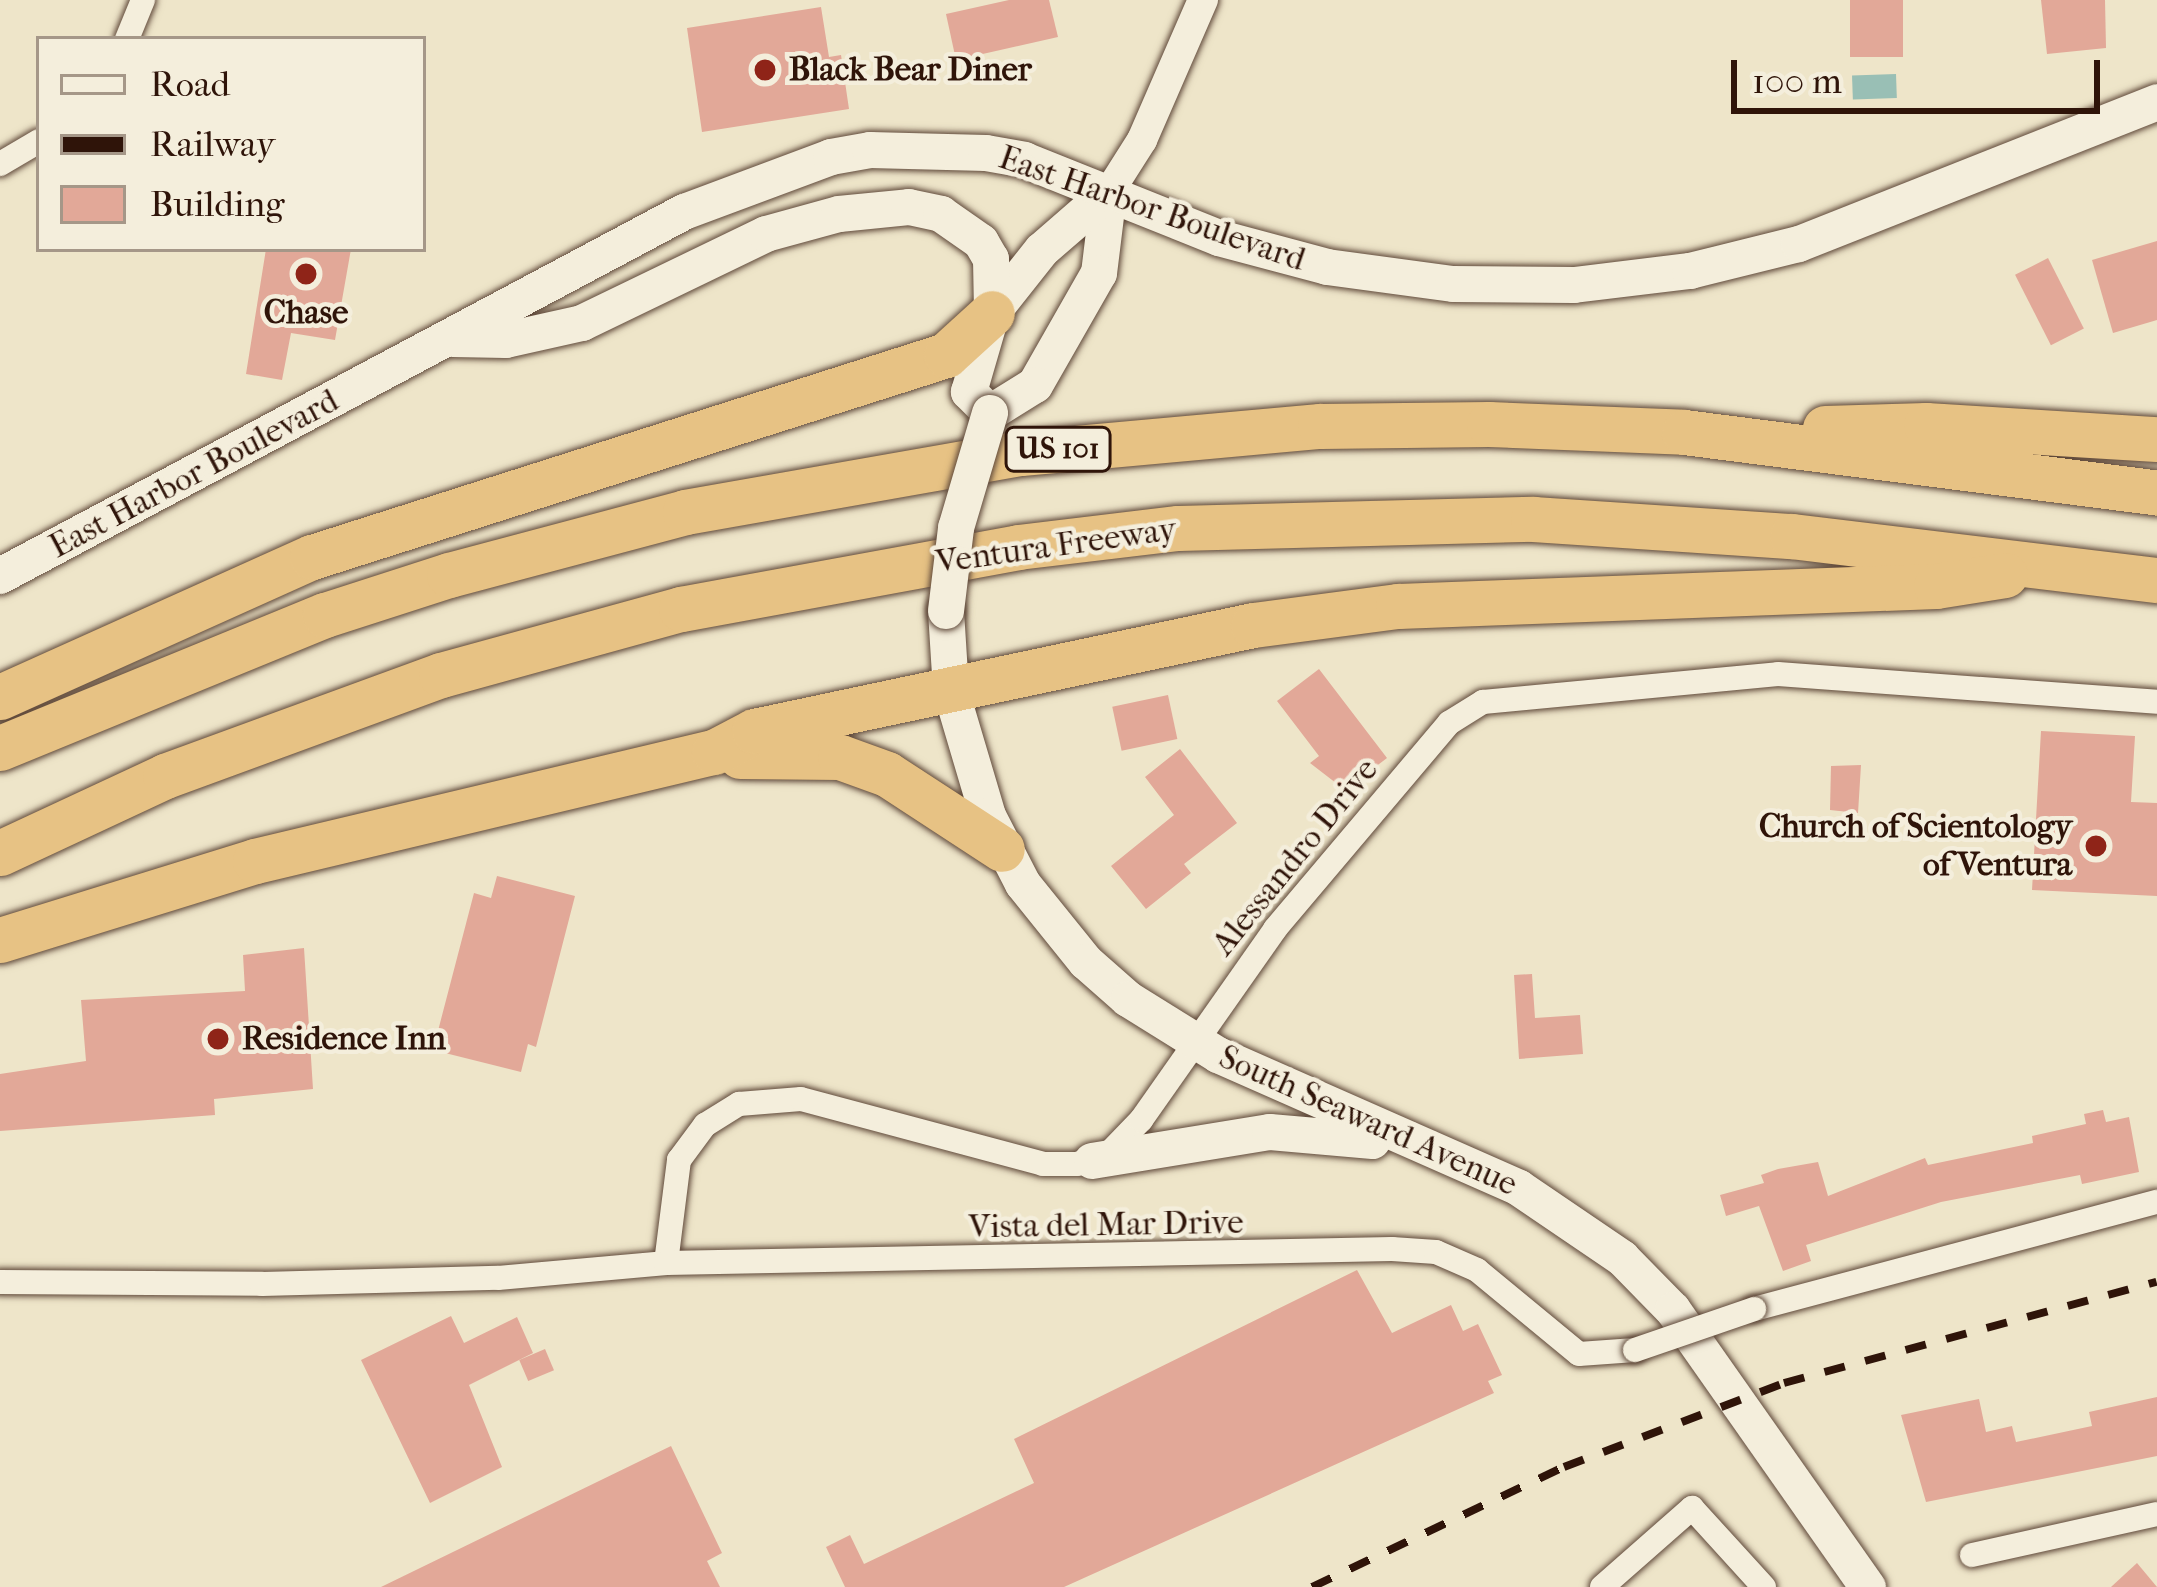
<!DOCTYPE html>
<style>
body{margin:0}
#map{position:relative;width:2157px;height:1587px;overflow:hidden;background:#eee5c9;font-family:"IM FELL French Canon",serif}
div>[style]{position:absolute}
.water>*{inset:0;background:#99bfb5;transform-origin:0 0}
.building>*{inset:0;background:#e2a898;transform-origin:0 0}
.roads{filter:drop-shadow(0 0 3px #5f4839) drop-shadow(0 0 3px #5f4839)}
.minor>*{height:24px;margin:-12px;padding:0 12px;transform-origin:12px;border-radius:12px;background:#f4eedc}
.tertiary>*{height:30px;margin:-15px;padding:0 15px;transform-origin:15px;border-radius:15px;background:#f4eedc}
.secondary>*{height:36px;margin:-18px;padding:0 18px;transform-origin:18px;border-radius:18px;background:#f4eedc}
.motorway>*{height:45px;margin:-22.5px;padding:0 22.5px;transform-origin:22.5px;border-radius:22.5px;background:#e7c284}
.rail>*{height:8px;margin-top:-4px;transform-origin:0;background:repeating-linear-gradient(90deg,#2f1409 0 21px,transparent 0 42px)}
.bridges{filter:drop-shadow(0 0 3px #5f4839) drop-shadow(0 0 3px #5f4839)}
.minor-bridge>*{height:24px;margin:-12px;padding:0 12px;transform-origin:12px;border-radius:12px;background:#f4eedc}
.secondary-bridge>*{height:36px;margin:-18px;padding:0 18px;transform-origin:18px;border-radius:18px;background:#f4eedc}
.dots>*{width:33px;height:33px;translate:-50% -50%;box-sizing:border-box;border:6px solid #f4eedc;border-radius:50%}
span{translate:-50% -50%;white-space:nowrap;text-align:center;line-height:1.15;-webkit-text-stroke:9px #f4eedc;paint-order:stroke}
.shield-label span{padding:3px 9px;background:#f4eedc;border:3px solid;border-radius:9px;-webkit-text-stroke-width:0}
.shield-label{font-size:30px;color:#2f1409;font-weight:700}
.poi-label{font-size:33px;color:#2f1409;font-weight:700}
.left{translate:0 -50%;text-align:left}
.right{translate:-100% -50%;text-align:right}
.street-label{font-size:33px;color:#2f1409}
.legend{position:absolute;left:36px;top:36px;width:390px;height:216px;box-sizing:border-box;background:#f4eedc;border:3px solid #a59788;margin:0;padding:15px 21px;list-style:none;font-size:36px;color:#2f1409}
.legend li{display:flex;align-items:center;gap:24px;height:60px}
.legend b{width:60px;border:3px solid #a59788}
.scale{position:absolute;left:1731px;top:60px;width:369px;height:54px;box-sizing:border-box;border:6px solid #2f1409;border-top:0;padding-left:15px;font-size:36px;line-height:42px;white-space:nowrap;color:#2f1409;-webkit-text-stroke:9px #f4eedc;paint-order:stroke}
</style>
<div id="map">
<div class="water">
<i style="left:1896px;top:74px;width:24px;height:44px;rotate:88deg"></i>
</div>
<div class="building">
<i style="clip-path:polygon(1009px 0,1049px 0,1058px 37px,956px 60px,946px 14px)"></i>
<i style="left:1850px;top:0;width:53px;height:57px"></i>
<i style="clip-path:polygon(2041px 0,2105px 0,2106px 48px,2047px 54px)"></i>
<i style="clip-path:polygon(821px 7px,829px 57px,841px 55px,849px 109px,702px 132px,687px 28px)"></i>
<i style="clip-path:polygon(2157px 241px,2157px 320px,2113px 333px,2092px 260px)"></i>
<i style="clip-path:polygon(266px 249px,351px 249px,335px 340px,291px 333px,282px 380px,246px 374px)"></i>
<i style="left:2048px;top:258px;width:79px;height:37px;rotate:63deg"></i>
<i style="clip-path:polygon(1319px 669px,1387px 758px,1345px 790px,1310px 763px,1319px 756px,1277px 701px)"></i>
<i style="left:1168px;top:695px;width:45px;height:57px;rotate:78deg"></i>
<i style="clip-path:polygon(2041px 731px,2135px 736px,2131px 802px,2157px 803px,2157px 896px,2032px 890px)"></i>
<i style="clip-path:polygon(1180px 749px,1237px 823px,1184px 864px,1191px 873px,1146px 909px,1111px 866px,1174px 815px,1145px 777px)"></i>
<i style="clip-path:polygon(1861px 765px,1858px 813px,1830px 810px,1831px 766px)"></i>
<i style="clip-path:polygon(497px 876px,575px 896px,536px 1047px,528px 1044px,521px 1072px,433px 1050px,474px 893px,491px 898px)"></i>
<i style="clip-path:polygon(304px 948px,313px 1089px,214px 1099px,215px 1115px,0 1131px,0 1074px,86px 1061px,81px 1000px,245px 991px,243px 955px)"></i>
<i style="clip-path:polygon(1532px 974px,1535px 1018px,1580px 1015px,1583px 1054px,1519px 1059px,1514px 975px)"></i>
<i style="clip-path:polygon(2103px 1110px,2106px 1122px,2129px 1117px,2139px 1172px,2082px 1184px,2080px 1175px,1941px 1202px,1806px 1245px,1811px 1261px,1783px 1271px,1759px 1206px,1726px 1216px,1720px 1195px,1764px 1183px,1761px 1175px,1778px 1169px,1818px 1162px,1828px 1196px,1925px 1158px,1928px 1165px,2033px 1143px,2032px 1136px,2086px 1124px,2084px 1114px)"></i>
<i style="clip-path:polygon(1357px 1270px,1392px 1333px,1451px 1305px,1463px 1331px,1478px 1324px,1502px 1375px,1488px 1381px,1494px 1393px,1064px 1587px,845px 1587px,826px 1547px,850px 1535px,864px 1564px,1034px 1483px,1014px 1439px)"></i>
<i style="clip-path:polygon(451px 1316px,464px 1343px,517px 1317px,533px 1353px,469px 1385px,502px 1467px,430px 1503px,361px 1360px)"></i>
<i style="left:545px;top:1349px;width:23px;height:28px;rotate:67deg"></i>
<i style="clip-path:polygon(2157px 1397px,2157px 1456px,1926px 1502px,1901px 1415px,1979px 1399px,1986px 1432px,2012px 1426px,2016px 1442px,2092px 1426px,2089px 1412px)"></i>
<i style="clip-path:polygon(671px 1446px,722px 1553px,707px 1561px,720px 1587px,381px 1587px)"></i>
<i style="clip-path:polygon(2137px 1563px,2157px 1587px,2111px 1587px)"></i>
</div>
<div class="roads">
<div class="minor">
<i style="left:127px;top:39px;width:42px;rotate:-67.7deg"></i>
<i style="left:0;top:164px;width:45px;rotate:-30.5deg"></i>
<i style="left:666px;top:1263px;width:104px;rotate:-82.8deg"></i>
<i style="left:679px;top:1160px;width:44px;rotate:-53.4deg"></i>
<i style="left:705px;top:1125px;width:40px;rotate:-32deg"></i>
<i style="left:739px;top:1104px;width:62px;rotate:-4.6deg"></i>
<i style="left:801px;top:1099px;width:251px;rotate:15deg"></i>
<i style="left:1043px;top:1164px;width:34px"></i>
<i style="left:1077px;top:1164px;width:35px;rotate:-20deg"></i>
<i style="left:1110px;top:1152px;width:45px;rotate:-45.9deg"></i>
<i style="left:1141px;top:1120px;width:233px;rotate:-54.9deg"></i>
<i style="left:1275px;top:929px;width:270px;rotate:-49.8deg"></i>
<i style="left:1449px;top:723px;width:40px;rotate:-32deg"></i>
<i style="left:1483px;top:702px;width:296px;rotate:-5.4deg"></i>
<i style="left:1778px;top:674px;width:380px;rotate:4.2deg"></i>
<i style="left:0;top:1282px;width:262px;rotate:0.4deg"></i>
<i style="left:262px;top:1284px;width:236px;rotate:-1.5deg"></i>
<i style="left:498px;top:1278px;width:169px;rotate:-5.1deg"></i>
<i style="left:666px;top:1263px;width:726px;rotate:-1.1deg"></i>
<i style="left:1392px;top:1249px;width:44px;rotate:3.9deg"></i>
<i style="left:1436px;top:1252px;width:45px;rotate:23.7deg"></i>
<i style="left:1477px;top:1270px;width:132px;rotate:39.5deg"></i>
<i style="left:1579px;top:1354px;width:56px;rotate:-4.1deg"></i>
<i style="left:1754px;top:1309px;width:417px;rotate:-14.9deg"></i>
<i style="left:1972px;top:1555px;width:189px;rotate:-12.5deg"></i>
<i style="left:1602px;top:1587px;width:120px;rotate:-41.3deg"></i>
<i style="left:1692px;top:1508px;width:107px;rotate:47.7deg"></i>
</div>
<div class="tertiary">
<i style="left:1109px;top:192px;width:62px;rotate:-57.6deg"></i>
<i style="left:1142px;top:140px;width:153px;rotate:-66.5deg"></i>
</div>
<div class="secondary">
<i style="left:1109px;top:192px;width:82px;rotate:97deg"></i>
<i style="left:1099px;top:273px;width:129px;rotate:119.7deg"></i>
<i style="left:1035px;top:385px;width:53px;rotate:148.1deg"></i>
<i style="left:990px;top:413px;width:30px;rotate:-135deg"></i>
<i style="left:969px;top:392px;width:82px;rotate:-73.8deg"></i>
<i style="left:992px;top:313px;width:80px;rotate:-51.6deg"></i>
<i style="left:1042px;top:250px;width:89px;rotate:-40.9deg"></i>
<i style="left:453px;top:339px;width:53px;rotate:1.1deg"></i>
<i style="left:506px;top:340px;width:78px;rotate:-12.6deg"></i>
<i style="left:582px;top:323px;width:204px;rotate:-25.8deg"></i>
<i style="left:766px;top:234px;width:76px;rotate:-15.3deg"></i>
<i style="left:839px;top:214px;width:70px;rotate:-5.7deg"></i>
<i style="left:909px;top:207px;width:33px;rotate:12deg"></i>
<i style="left:941px;top:214px;width:49px;rotate:35deg"></i>
<i style="left:981px;top:242px;width:20px;rotate:60deg"></i>
<i style="left:991px;top:259px;width:54px;rotate:88.9deg"></i>
<i style="left:0;top:576px;width:775px;rotate:-28.02deg"></i>
<i style="left:684px;top:212px;width:157px;rotate:-20.5deg"></i>
<i style="left:831px;top:157px;width:40px;rotate:-10deg"></i>
<i style="left:870px;top:150px;width:116px;rotate:1.5deg"></i>
<i style="left:986px;top:153px;width:39px;rotate:10deg"></i>
<i style="left:1024px;top:160px;width:210px;rotate:21.8deg"></i>
<i style="left:1219px;top:238px;width:112px;rotate:15deg"></i>
<i style="left:1327px;top:267px;width:127px;rotate:7.7deg"></i>
<i style="left:1453px;top:284px;width:121px;rotate:0.5deg"></i>
<i style="left:1574px;top:285px;width:117px;rotate:-6.9deg"></i>
<i style="left:1690px;top:271px;width:112px;rotate:-13.9deg"></i>
<i style="left:1799px;top:244px;width:385px;rotate:-21.6deg"></i>
<i style="left:946px;top:611px;width:80px;rotate:86.4deg"></i>
<i style="left:951px;top:691px;width:130px;rotate:73.5deg"></i>
<i style="left:988px;top:816px;width:76px;rotate:62.8deg"></i>
<i style="left:1023px;top:884px;width:100px;rotate:51.1deg"></i>
<i style="left:1086px;top:962px;width:56px;rotate:41.4deg"></i>
<i style="left:1128px;top:999px;width:106px;rotate:31.9deg"></i>
<i style="left:1218px;top:1055px;width:329px;rotate:23.8deg"></i>
<i style="left:1519px;top:1188px;width:125px;rotate:34.2deg"></i>
<i style="left:1622px;top:1258px;width:73px;rotate:45.6deg"></i>
<i style="left:1673px;top:1310px;width:339px;rotate:54.9deg"></i>
<i style="left:1092px;top:1161px;width:180px;rotate:-9.3deg"></i>
<i style="left:1270px;top:1132px;width:103px;rotate:5deg"></i>
</div>
<div class="motorway">
<i style="left:1825px;top:428px;width:101px;rotate:-1.7deg"></i>
<i style="left:1926px;top:425px;width:231px;rotate:3.5deg"></i>
<i style="left:0;top:697px;width:342px;rotate:-24.2deg"></i>
<i style="left:312px;top:557px;width:665px;rotate:-17.67deg"></i>
<i style="left:946px;top:355px;width:62px;rotate:-42.4deg"></i>
<i style="left:0;top:748px;width:351px;rotate:-22.3deg"></i>
<i style="left:325px;top:615px;width:130px;rotate:-17.9deg"></i>
<i style="left:449px;top:575px;width:244px;rotate:-14.9deg"></i>
<i style="left:685px;top:512px;width:341px;rotate:-10deg"></i>
<i style="left:1021px;top:453px;width:300px;rotate:-5.2deg"></i>
<i style="left:1320px;top:426px;width:169px;rotate:-0.7deg"></i>
<i style="left:1489px;top:424px;width:195px;rotate:2.3deg"></i>
<i style="left:1684px;top:432px;width:477px;rotate:7.3deg"></i>
<i style="left:740px;top:756px;width:100px;rotate:0.6deg"></i>
<i style="left:840px;top:757px;width:50px;rotate:19.9deg"></i>
<i style="left:887px;top:774px;width:137px;rotate:33.1deg"></i>
<i style="left:0;top:853px;width:182px;rotate:-25deg"></i>
<i style="left:165px;top:776px;width:294px;rotate:-20.1deg"></i>
<i style="left:441px;top:675px;width:249px;rotate:-15.4deg"></i>
<i style="left:681px;top:609px;width:343px;rotate:-10.4deg"></i>
<i style="left:1018px;top:547px;width:161px;rotate:-6.8deg"></i>
<i style="left:1178px;top:528px;width:355px;rotate:-1.5deg"></i>
<i style="left:1533px;top:519px;width:260px;rotate:3.8deg"></i>
<i style="left:1792px;top:536px;width:368px;rotate:6.9deg"></i>
<i style="left:0;top:940px;width:267px;rotate:-17.2deg"></i>
<i style="left:255px;top:861px;width:472px;rotate:-13.4deg"></i>
<i style="left:714px;top:752px;width:45px;rotate:-27.7deg"></i>
<i style="left:754px;top:731px;width:510px;rotate:-11.99deg"></i>
<i style="left:1253px;top:625px;width:146px;rotate:-7.5deg"></i>
<i style="left:1398px;top:606px;width:538px;rotate:-2.13deg"></i>
<i style="left:1936px;top:586px;width:70px;rotate:-9.1deg"></i>
</div>
</div>
<div class="rail">
<i style="left:1312px;top:1587px;width:279px;rotate:-25.5deg"></i>
<i style="left:1564px;top:1467px;width:235px;rotate:-20.9deg"></i>
<i style="left:1784px;top:1383px;width:386px;rotate:-15.2deg"></i>
</div>
<div class="bridges">
<div class="minor-bridge">
<i style="left:1635px;top:1350px;width:126px;rotate:-19deg"></i>
</div>
<div class="secondary-bridge">
<i style="left:946px;top:611px;width:84px;rotate:-83.1deg"></i>
<i style="left:956px;top:528px;width:120px;rotate:-73.5deg"></i>
</div>
</div>
<div class="dots">
<i style="left:765px;top:70px;background:#8f2418"></i>
<i style="left:306px;top:274px;background:#8f2418"></i>
<i style="left:2096px;top:846px;background:#8f2418"></i>
<i style="left:218px;top:1039px;background:#8f2418"></i>
</div>
<div class="shield-label">
<span style="left:1058px;top:449px">US 101</span>
</div>
<div class="poi-label">
<span class="left" style="left:789px;top:70px">Black Bear Diner</span>
<span style="left:306px;top:313px">Chase</span>
<span class="right" style="left:2072px;top:846px">Church of Scientology<br>of Ventura</span>
<span class="left" style="left:242px;top:1039px">Residence Inn</span>
</div>
<div class="street-label">
<span style="left:1152px;top:209px;rotate:19deg">East Harbor Boulevard</span>
<span style="left:194px;top:474px;rotate:-28deg">East Harbor Boulevard</span>
<span style="left:1056px;top:546px;rotate:-8deg">Ventura Freeway</span>
<span style="left:1295px;top:857px;rotate:-51deg">Alessandro Drive</span>
<span style="left:1368px;top:1121px;rotate:24deg">South Seaward Avenue</span>
<span style="left:1106px;top:1225px;rotate:-1deg">Vista del Mar Drive</span>
</div>
<ul class="legend">
<li><b style="height:15px;background:#f4eedc"></b>Road</li>
<li><b style="height:15px;background:#2f1409"></b>Railway</li>
<li><b style="height:33px;background:#e2a898"></b>Building</li>
</ul>
<div class="scale">100 m</div>
</div>
